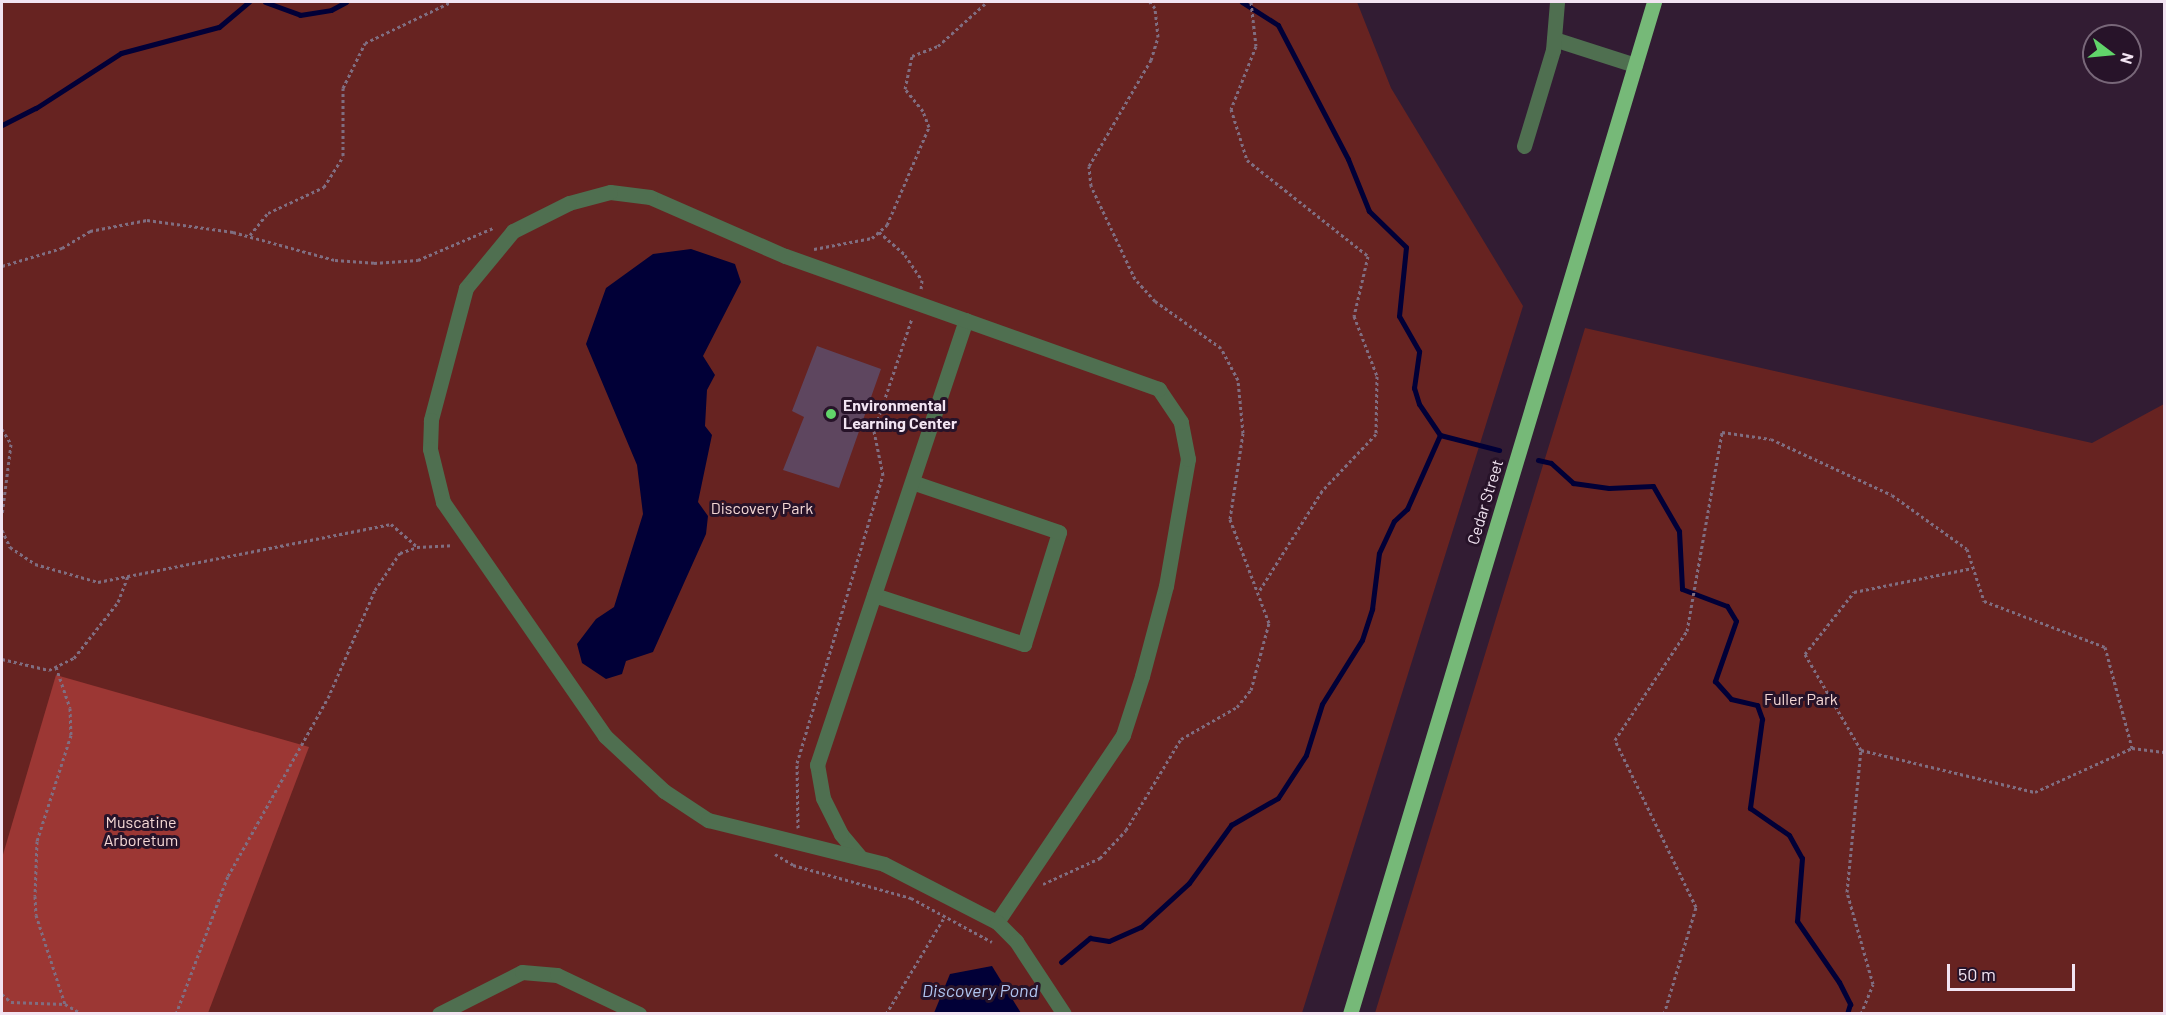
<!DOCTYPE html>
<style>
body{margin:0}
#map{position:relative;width:2166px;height:1015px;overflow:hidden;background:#321c33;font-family:Barlow,sans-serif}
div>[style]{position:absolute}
.green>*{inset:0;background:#672321}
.forest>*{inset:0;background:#9c3734}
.water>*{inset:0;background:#010037}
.stream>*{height:5px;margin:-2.5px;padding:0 2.5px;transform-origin:2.5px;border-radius:2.5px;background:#010037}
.building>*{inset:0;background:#5e465f}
.path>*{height:3px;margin-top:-1.5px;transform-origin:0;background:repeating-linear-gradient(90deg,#806e81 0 3px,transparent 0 6px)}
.minor>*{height:15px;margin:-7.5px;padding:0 7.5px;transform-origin:7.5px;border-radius:7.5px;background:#4f6f50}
.major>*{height:15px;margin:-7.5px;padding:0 7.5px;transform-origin:7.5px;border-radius:7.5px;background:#76b978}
.dots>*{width:16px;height:16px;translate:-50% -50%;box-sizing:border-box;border:3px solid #271329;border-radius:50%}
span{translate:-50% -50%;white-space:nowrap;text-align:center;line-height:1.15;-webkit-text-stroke:6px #271329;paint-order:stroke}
.poi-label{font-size:16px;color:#f2e4f2;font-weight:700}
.left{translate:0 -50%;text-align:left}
.street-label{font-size:16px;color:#f2e4f2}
.park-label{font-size:16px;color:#f5d8d5}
.water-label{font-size:18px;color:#b0c5f0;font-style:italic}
.frame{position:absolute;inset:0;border:3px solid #f2e4f2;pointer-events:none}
.north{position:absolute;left:2082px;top:24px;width:60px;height:60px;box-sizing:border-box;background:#271329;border:2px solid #786779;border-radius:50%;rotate:106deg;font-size:16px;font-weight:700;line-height:24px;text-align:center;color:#f2e4f2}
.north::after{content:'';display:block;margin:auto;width:21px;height:27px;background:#61d46a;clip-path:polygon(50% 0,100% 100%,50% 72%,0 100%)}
.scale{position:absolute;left:1947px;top:964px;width:128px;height:27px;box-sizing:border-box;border:3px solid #f2e4f2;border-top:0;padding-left:8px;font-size:18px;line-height:21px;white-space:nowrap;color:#f2e4f2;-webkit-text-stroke:4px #271329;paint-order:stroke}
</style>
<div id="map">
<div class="green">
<i style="clip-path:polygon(2px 2px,1357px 2px,1391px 88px,1523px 306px,1302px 1013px,2px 1014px)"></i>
<i style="clip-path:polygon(1585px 328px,2092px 443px,2164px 404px,2164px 1013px,1375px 1013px)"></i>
</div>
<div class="forest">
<i style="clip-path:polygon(56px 675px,309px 747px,208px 1013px,2px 1013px,2px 858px)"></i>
</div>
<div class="water">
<i style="clip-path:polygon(691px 249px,735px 264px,741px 282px,703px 356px,715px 375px,707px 390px,705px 426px,712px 435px,698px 502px,708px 516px,706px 534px,653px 652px,626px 661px,622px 674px,606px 679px,582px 663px,577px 644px,596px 619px,614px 607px,643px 514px,637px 465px,586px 344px,606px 288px,653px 254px)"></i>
<i style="clip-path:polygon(992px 966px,1021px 1013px,934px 1013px,950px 974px)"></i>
</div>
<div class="stream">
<i style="left:265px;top:2px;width:37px;rotate:20deg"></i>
<i style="left:300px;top:15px;width:31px;rotate:-9deg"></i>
<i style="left:331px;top:10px;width:17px;rotate:-28deg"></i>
<i style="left:2px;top:125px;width:38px;rotate:-27deg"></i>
<i style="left:36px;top:108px;width:101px;rotate:-32.9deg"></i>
<i style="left:121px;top:53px;width:101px;rotate:-14.9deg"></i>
<i style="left:219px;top:27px;width:39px;rotate:-40deg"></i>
<i style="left:1440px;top:435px;width:61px;rotate:14.3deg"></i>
<i style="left:1538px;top:460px;width:13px;rotate:13deg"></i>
<i style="left:1551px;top:463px;width:30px;rotate:42deg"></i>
<i style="left:1573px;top:483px;width:36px;rotate:8deg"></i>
<i style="left:1609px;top:488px;width:44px;rotate:-2.6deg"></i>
<i style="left:1653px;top:486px;width:52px;rotate:60deg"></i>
<i style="left:1679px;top:531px;width:58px;rotate:87deg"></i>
<i style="left:1682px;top:589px;width:48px;rotate:20.7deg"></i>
<i style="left:1727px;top:606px;width:17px;rotate:59deg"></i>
<i style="left:1736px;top:621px;width:64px;rotate:109.3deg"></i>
<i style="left:1715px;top:681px;width:24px;rotate:48deg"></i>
<i style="left:1731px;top:699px;width:27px;rotate:13deg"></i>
<i style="left:1757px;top:705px;width:15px;rotate:70deg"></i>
<i style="left:1762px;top:719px;width:90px;rotate:97.7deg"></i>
<i style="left:1750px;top:808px;width:47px;rotate:34.7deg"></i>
<i style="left:1789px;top:835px;width:26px;rotate:61deg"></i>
<i style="left:1802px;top:858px;width:63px;rotate:94.5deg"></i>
<i style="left:1797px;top:921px;width:74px;rotate:55.5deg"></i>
<i style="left:1839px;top:982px;width:25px;rotate:63deg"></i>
<i style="left:1850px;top:1004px;width:10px;rotate:107deg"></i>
<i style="left:1061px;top:962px;width:38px;rotate:-40deg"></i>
<i style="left:1090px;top:938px;width:19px;rotate:9deg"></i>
<i style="left:1109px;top:941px;width:35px;rotate:-24deg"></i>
<i style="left:1141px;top:927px;width:65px;rotate:-42.5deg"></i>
<i style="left:1189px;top:883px;width:72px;rotate:-54.1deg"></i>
<i style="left:1231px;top:825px;width:54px;rotate:-29.9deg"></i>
<i style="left:1278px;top:798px;width:51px;rotate:-56.9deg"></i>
<i style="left:1306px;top:755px;width:53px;rotate:-72.6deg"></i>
<i style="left:1322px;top:704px;width:75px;rotate:-58deg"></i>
<i style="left:1362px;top:640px;width:33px;rotate:-72deg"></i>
<i style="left:1372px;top:609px;width:56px;rotate:-82.9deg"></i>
<i style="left:1379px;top:553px;width:35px;rotate:-65deg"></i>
<i style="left:1394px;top:521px;width:18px;rotate:-43deg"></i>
<i style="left:1407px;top:509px;width:81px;rotate:-66deg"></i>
<i style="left:1440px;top:435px;width:37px;rotate:-124deg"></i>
<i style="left:1419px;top:404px;width:17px;rotate:-107deg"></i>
<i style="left:1414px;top:388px;width:37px;rotate:-82deg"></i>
<i style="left:1419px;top:351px;width:40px;rotate:-119.7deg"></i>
<i style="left:1399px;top:316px;width:69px;rotate:-84.2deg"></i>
<i style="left:1406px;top:247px;width:52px;rotate:-135.8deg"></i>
<i style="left:1369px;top:211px;width:56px;rotate:-112deg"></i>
<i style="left:1348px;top:159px;width:151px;rotate:-117.6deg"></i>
<i style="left:1278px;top:25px;width:43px;rotate:-147.4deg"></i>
</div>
<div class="building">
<i style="clip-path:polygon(817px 346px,881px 369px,839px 488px,783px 470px,804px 417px,792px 411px)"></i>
</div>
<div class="path">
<i style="left:1251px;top:2px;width:44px;rotate:83.5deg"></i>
<i style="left:1256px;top:46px;width:68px;rotate:111.6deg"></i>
<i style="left:1231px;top:109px;width:53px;rotate:72.6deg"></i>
<i style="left:1247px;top:160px;width:154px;rotate:38.4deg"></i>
<i style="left:1368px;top:256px;width:62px;rotate:103.1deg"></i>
<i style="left:1354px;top:316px;width:64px;rotate:69deg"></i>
<i style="left:1377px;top:376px;width:58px;rotate:91deg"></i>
<i style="left:1376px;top:434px;width:79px;rotate:133.5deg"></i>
<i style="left:1322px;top:491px;width:120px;rotate:122.1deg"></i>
<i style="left:879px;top:232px;width:35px;rotate:41deg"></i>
<i style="left:905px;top:255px;width:30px;rotate:56deg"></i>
<i style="left:922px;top:280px;width:9px;rotate:96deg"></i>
<i style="left:250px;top:235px;width:28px;rotate:-51deg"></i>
<i style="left:268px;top:213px;width:62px;rotate:-24.9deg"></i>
<i style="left:324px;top:187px;width:36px;rotate:-58deg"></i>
<i style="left:343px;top:156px;width:68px;rotate:-90deg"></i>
<i style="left:343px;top:88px;width:50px;rotate:-63.9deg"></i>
<i style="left:365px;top:43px;width:95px;rotate:-25.5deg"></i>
<i style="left:814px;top:249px;width:59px;rotate:-10.7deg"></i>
<i style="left:872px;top:238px;width:20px;rotate:-41deg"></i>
<i style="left:887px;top:225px;width:107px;rotate:-66.8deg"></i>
<i style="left:929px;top:127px;width:17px;rotate:-111deg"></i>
<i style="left:923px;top:111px;width:28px;rotate:-129deg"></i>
<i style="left:905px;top:89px;width:34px;rotate:-78deg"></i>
<i style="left:912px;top:56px;width:28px;rotate:-21deg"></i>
<i style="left:938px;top:46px;width:66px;rotate:-41.9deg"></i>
<i style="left:2px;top:266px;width:63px;rotate:-16.7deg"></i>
<i style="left:62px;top:248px;width:33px;rotate:-31deg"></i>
<i style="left:90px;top:231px;width:58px;rotate:-10.9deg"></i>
<i style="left:147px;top:220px;width:87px;rotate:7.9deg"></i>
<i style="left:233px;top:232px;width:106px;rotate:15.4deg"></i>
<i style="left:335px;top:260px;width:39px;rotate:4deg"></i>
<i style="left:374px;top:263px;width:44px;rotate:-3.9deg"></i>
<i style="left:418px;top:260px;width:82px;rotate:-23.1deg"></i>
<i style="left:2px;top:429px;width:17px;rotate:59deg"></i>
<i style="left:11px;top:444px;width:72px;rotate:97.2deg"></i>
<i style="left:2px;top:530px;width:19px;rotate:65deg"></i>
<i style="left:10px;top:547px;width:30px;rotate:34deg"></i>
<i style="left:35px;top:564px;width:66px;rotate:15.9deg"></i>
<i style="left:98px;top:582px;width:299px;rotate:-11.2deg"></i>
<i style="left:391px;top:524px;width:35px;rotate:41deg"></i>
<i style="left:417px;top:547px;width:35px;rotate:-3deg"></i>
<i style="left:2px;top:659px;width:48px;rotate:13.2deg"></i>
<i style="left:49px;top:670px;width:28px;rotate:-26deg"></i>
<i style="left:74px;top:658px;width:71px;rotate:-51.8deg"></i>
<i style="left:118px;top:602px;width:30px;rotate:-69deg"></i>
<i style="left:56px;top:667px;width:43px;rotate:71.1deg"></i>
<i style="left:70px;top:708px;width:27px;rotate:88deg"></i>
<i style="left:71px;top:735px;width:111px;rotate:107.8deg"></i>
<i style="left:37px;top:841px;width:55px;rotate:92.1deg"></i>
<i style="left:35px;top:896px;width:19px;rotate:87deg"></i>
<i style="left:36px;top:915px;width:94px;rotate:72deg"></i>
<i style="left:1861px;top:750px;width:179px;rotate:13.6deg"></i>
<i style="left:2035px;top:792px;width:107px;rotate:-24.4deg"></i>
<i style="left:798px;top:828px;width:65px;rotate:-90.9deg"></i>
<i style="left:797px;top:763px;width:301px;rotate:-73.4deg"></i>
<i style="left:883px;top:475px;width:45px;rotate:-101.6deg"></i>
<i style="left:874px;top:431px;width:119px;rotate:-71.4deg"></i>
<i style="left:775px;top:854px;width:21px;rotate:31deg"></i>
<i style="left:793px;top:865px;width:123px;rotate:15.6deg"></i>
<i style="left:911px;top:898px;width:92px;rotate:28.5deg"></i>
<i style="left:1043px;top:884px;width:63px;rotate:-24.5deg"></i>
<i style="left:1100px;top:858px;width:38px;rotate:-47deg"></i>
<i style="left:1126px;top:830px;width:106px;rotate:-58.9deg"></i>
<i style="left:1181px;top:739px;width:64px;rotate:-29.7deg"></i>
<i style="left:1237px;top:707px;width:22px;rotate:-51deg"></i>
<i style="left:1251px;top:690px;width:69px;rotate:-75deg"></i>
<i style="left:1269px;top:623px;width:111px;rotate:-110.6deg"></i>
<i style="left:1230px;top:519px;width:87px;rotate:-81.4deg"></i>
<i style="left:1243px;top:433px;width:53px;rotate:-95.4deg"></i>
<i style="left:1238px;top:380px;width:36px;rotate:-118deg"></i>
<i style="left:1221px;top:348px;width:81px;rotate:-144.5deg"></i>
<i style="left:1155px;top:301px;width:30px;rotate:-132deg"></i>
<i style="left:1135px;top:279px;width:103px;rotate:-115.3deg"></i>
<i style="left:1091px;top:186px;width:20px;rotate:-96deg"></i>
<i style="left:1089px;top:166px;width:123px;rotate:-59.7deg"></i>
<i style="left:1151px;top:60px;width:24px;rotate:-73deg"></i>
<i style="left:1158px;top:37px;width:29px;rotate:-96deg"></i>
<i style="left:1155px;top:8px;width:8px;rotate:-130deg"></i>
<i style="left:2px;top:994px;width:12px;rotate:42deg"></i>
<i style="left:11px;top:1002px;width:54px;rotate:2.1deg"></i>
<i style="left:65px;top:1004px;width:20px;rotate:30deg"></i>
<i style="left:176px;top:1014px;width:147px;rotate:-69.4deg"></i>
<i style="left:228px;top:876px;width:204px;rotate:-60.7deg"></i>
<i style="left:328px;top:698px;width:118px;rotate:-66.5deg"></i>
<i style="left:375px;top:590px;width:45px;rotate:-56deg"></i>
<i style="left:400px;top:553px;width:18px;rotate:-19deg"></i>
<i style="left:886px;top:1014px;width:112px;rotate:-58.9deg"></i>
<i style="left:1664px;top:1014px;width:112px;rotate:-73.3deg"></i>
<i style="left:1696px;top:907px;width:186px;rotate:-115.9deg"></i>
<i style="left:1615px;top:740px;width:131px;rotate:-56.6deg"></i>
<i style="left:1687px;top:631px;width:202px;rotate:-80deg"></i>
<i style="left:1722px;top:432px;width:49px;rotate:8.1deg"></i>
<i style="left:1771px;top:439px;width:133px;rotate:24.8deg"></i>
<i style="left:1892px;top:495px;width:92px;rotate:35.8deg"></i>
<i style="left:1967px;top:549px;width:55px;rotate:71.9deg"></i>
<i style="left:1984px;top:601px;width:129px;rotate:20.8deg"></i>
<i style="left:2105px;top:647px;width:105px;rotate:75deg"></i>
<i style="left:2132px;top:748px;width:32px;rotate:7deg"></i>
<i style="left:1861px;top:1014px;width:32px;rotate:-68deg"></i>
<i style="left:1873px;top:984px;width:96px;rotate:-105.8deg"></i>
<i style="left:1847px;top:892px;width:143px;rotate:-84.4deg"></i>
<i style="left:1861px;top:750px;width:111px;rotate:-120.3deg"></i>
<i style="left:1805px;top:654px;width:79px;rotate:-51.7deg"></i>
<i style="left:1854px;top:592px;width:121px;rotate:-11.4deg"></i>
</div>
<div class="minor">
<i style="left:1554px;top:39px;width:85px;rotate:17.8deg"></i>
<i style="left:1524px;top:146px;width:100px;rotate:-73.2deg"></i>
<i style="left:1553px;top:50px;width:48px;rotate:-85.2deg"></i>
<i style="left:874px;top:595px;width:158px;rotate:18.1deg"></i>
<i style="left:1024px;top:644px;width:117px;rotate:-72.6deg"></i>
<i style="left:1059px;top:532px;width:155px;rotate:-161.2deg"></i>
<i style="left:861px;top:858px;width:31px;rotate:-130deg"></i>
<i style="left:841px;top:834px;width:40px;rotate:-116.6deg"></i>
<i style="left:823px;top:798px;width:34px;rotate:-100deg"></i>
<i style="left:817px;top:765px;width:469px;rotate:-71.5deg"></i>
<i style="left:997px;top:922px;width:225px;rotate:-56deg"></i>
<i style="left:1123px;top:735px;width:62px;rotate:-72.1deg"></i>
<i style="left:1142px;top:676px;width:93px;rotate:-75.1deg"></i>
<i style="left:1166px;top:586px;width:129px;rotate:-80.2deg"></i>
<i style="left:1188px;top:459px;width:38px;rotate:-101deg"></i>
<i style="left:1181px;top:422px;width:40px;rotate:-124deg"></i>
<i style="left:1159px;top:389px;width:397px;rotate:-160.4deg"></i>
<i style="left:785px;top:256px;width:147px;rotate:-156.4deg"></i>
<i style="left:650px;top:197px;width:40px;rotate:-172.9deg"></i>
<i style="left:610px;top:192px;width:42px;rotate:165deg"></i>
<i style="left:569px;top:203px;width:63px;rotate:153.4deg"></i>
<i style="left:513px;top:231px;width:74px;rotate:129.5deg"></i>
<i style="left:466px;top:288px;width:137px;rotate:104.9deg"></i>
<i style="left:431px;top:420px;width:29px;rotate:92deg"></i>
<i style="left:430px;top:449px;width:55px;rotate:76.2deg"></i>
<i style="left:443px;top:502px;width:285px;rotate:55.3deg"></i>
<i style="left:605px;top:736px;width:81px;rotate:43deg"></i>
<i style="left:664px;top:791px;width:53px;rotate:33.4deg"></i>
<i style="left:708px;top:820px;width:181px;rotate:14deg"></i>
<i style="left:884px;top:864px;width:127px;rotate:27.2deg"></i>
<i style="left:997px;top:922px;width:27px;rotate:45deg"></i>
<i style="left:1016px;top:941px;width:87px;rotate:56.7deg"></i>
<i style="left:439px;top:1014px;width:93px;rotate:-26.8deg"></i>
<i style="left:522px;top:972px;width:35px;rotate:5deg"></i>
<i style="left:557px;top:975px;width:91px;rotate:25.4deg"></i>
</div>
<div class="major">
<i style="left:1350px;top:1014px;width:1057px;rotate:-73.28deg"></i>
</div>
<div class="dots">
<i style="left:831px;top:414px;background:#61d46a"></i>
</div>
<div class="poi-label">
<span class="left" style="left:843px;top:414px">Environmental<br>Learning Center</span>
</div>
<div class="street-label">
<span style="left:1485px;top:502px;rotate:-73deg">Cedar Street</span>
</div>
<div class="park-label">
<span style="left:762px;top:508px">Discovery Park</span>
<span style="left:1801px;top:699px">Fuller Park</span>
<span style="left:141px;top:831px">Muscatine<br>Arboretum</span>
</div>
<div class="water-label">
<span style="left:980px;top:990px">Discovery Pond</span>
</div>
<div class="frame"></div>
<div class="north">N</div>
<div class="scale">50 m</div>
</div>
